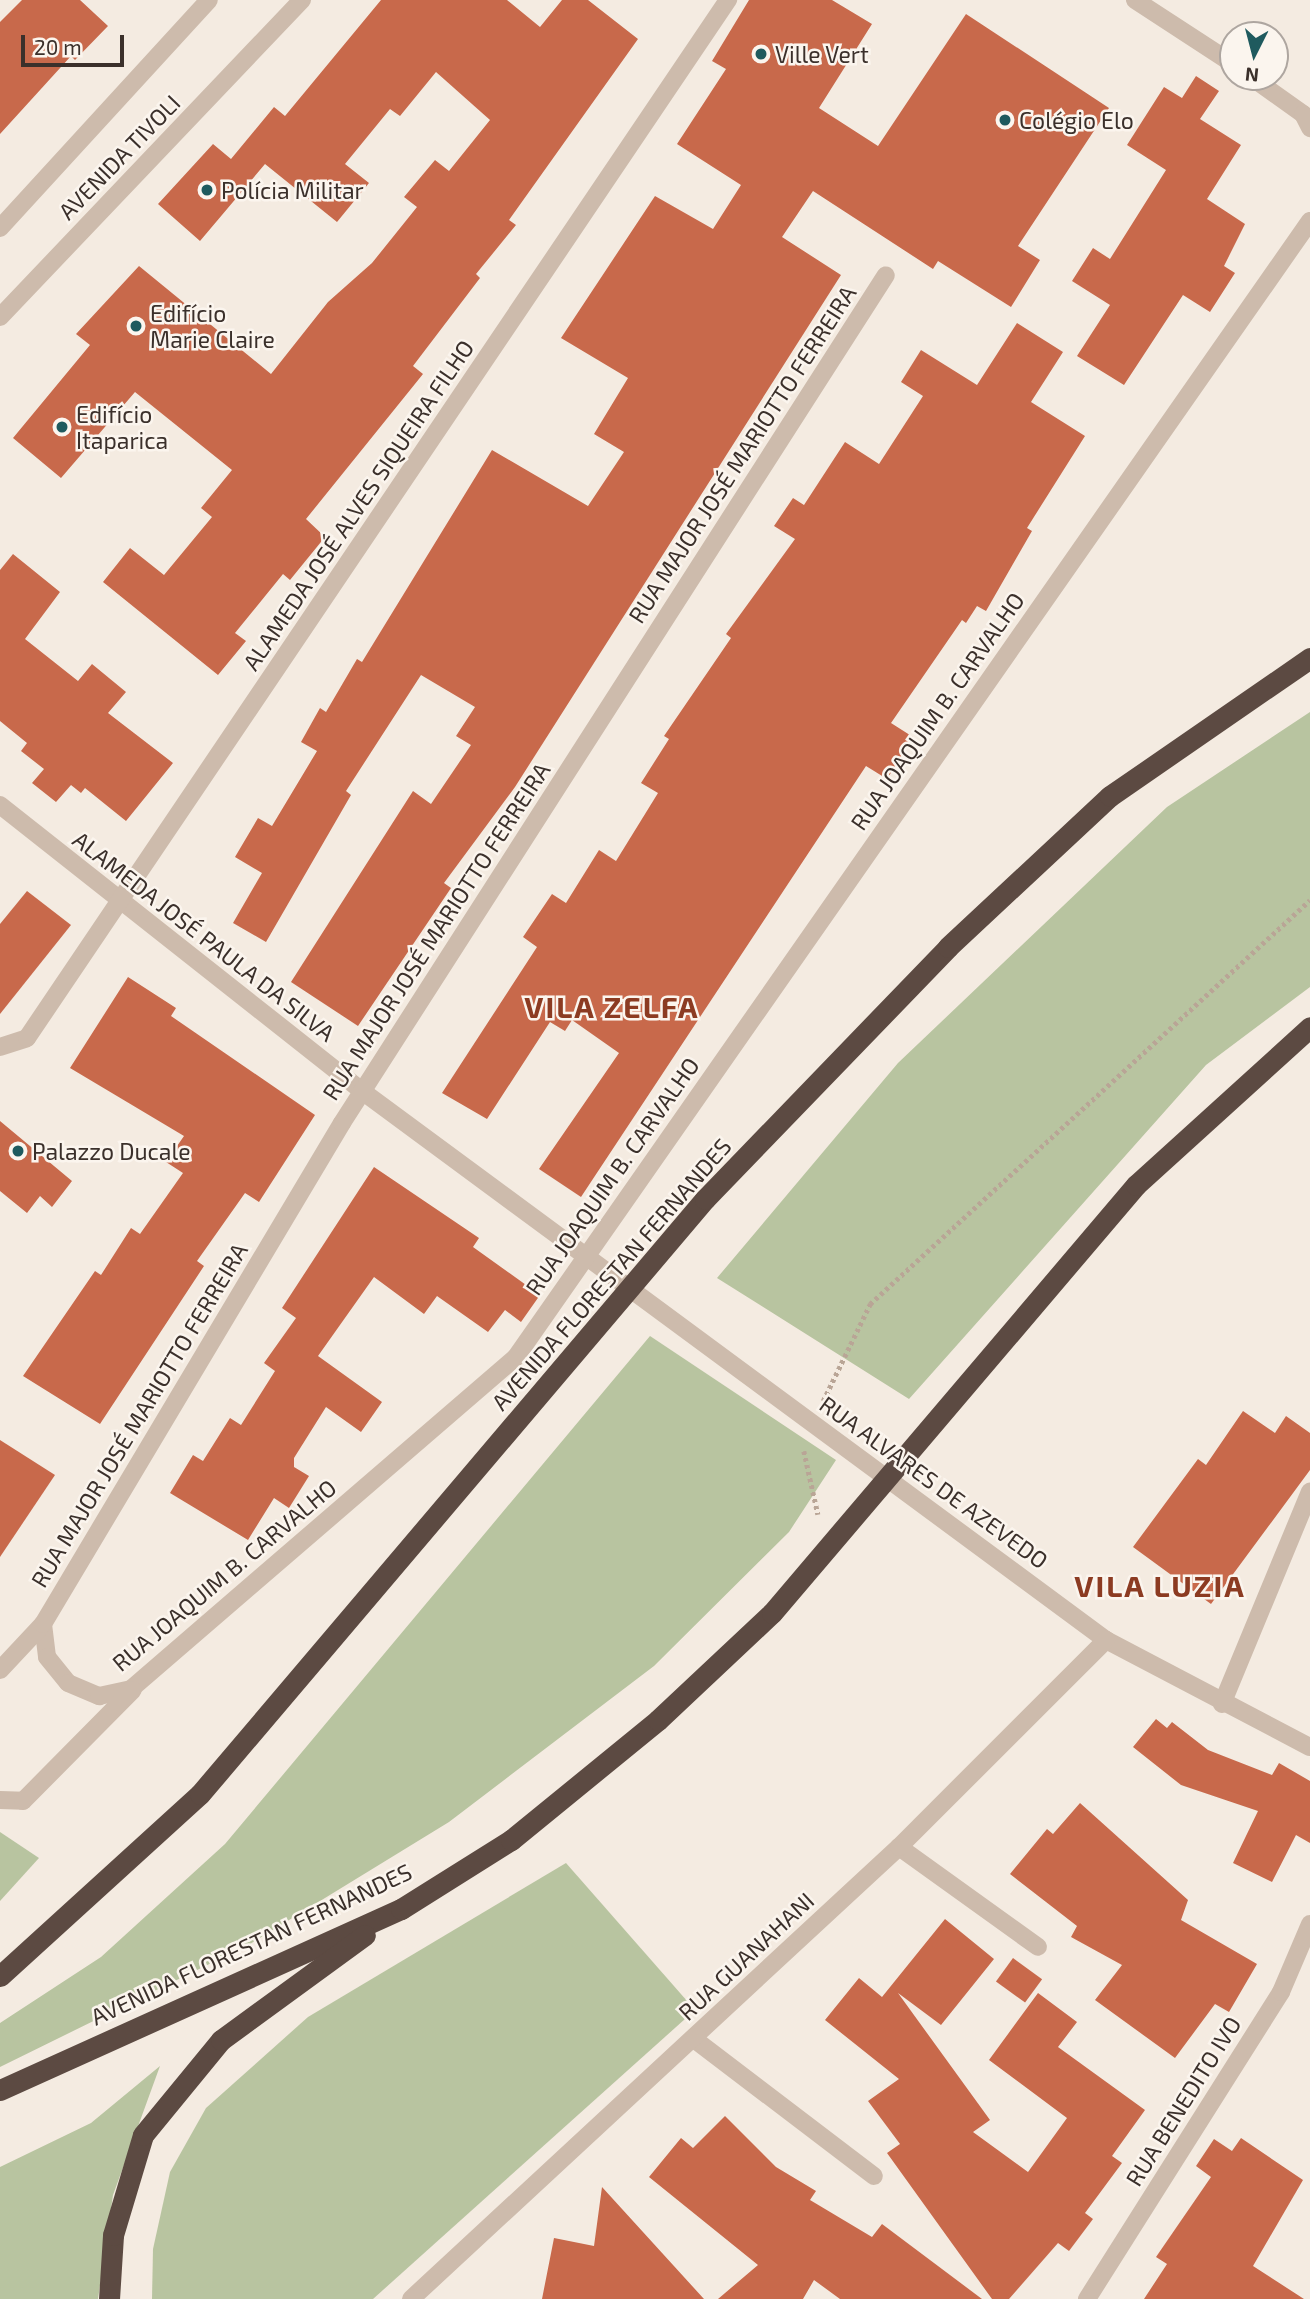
<!DOCTYPE html>
<meta charset="utf-8">
<style>
body{margin:0}
#map{position:relative;width:1310px;height:2299px;overflow:hidden;background:#f4ebe1;font-family:"Exo 2",sans-serif}
div>[style]{position:absolute}
.green>*{inset:0;background:#b8c4a0}
.building>*{inset:0;background:#c8694b;transform-origin:0 0}
.path>*{height:4.5px;margin-top:-2.25px;transform-origin:0;background:repeating-linear-gradient(90deg,#b9a596 0 3.5px,transparent 0 7px)}
.lane>*{height:18px;margin:-9px;padding:0 9px;transform-origin:9px;border-radius:9px;background:#cdbbac}
.street>*{height:18px;margin:-9px;padding:0 9px;transform-origin:9px;border-radius:9px;background:#cdbbac}
.highway>*{height:21px;margin:-10.5px;padding:0 10.5px;transform-origin:10.5px;border-radius:10.5px;background:#5c4a42}
.dots>*{width:19px;height:19px;translate:-50% -50%;box-sizing:border-box;border:4px solid #fbf5ee;border-radius:50%}
span{translate:-50% -50%;white-space:nowrap;text-align:center;line-height:1.15;-webkit-text-stroke:5px #fbf5ee;paint-order:stroke}
.poi-label{font-size:23px;color:#3b302b}
.left{translate:0 -50%;text-align:left}
.street-label{font-size:23px;color:#3b302b}
.district-label{font-size:30px;color:#8c3b22;font-weight:700;letter-spacing:2px}
.north{position:absolute;left:1219px;top:21px;width:70px;height:70px;box-sizing:border-box;background:#fbf5ee;border:2px solid #aea6a0;border-radius:50%;rotate:186deg;font-size:19px;font-weight:700;line-height:28px;text-align:center;color:#3b302b}
.north::after{content:'';display:block;margin:auto;width:24px;height:32px;background:#1f5a5e;clip-path:polygon(50% 0,100% 100%,50% 72%,0 100%)}
.scale{position:absolute;left:21px;top:35px;width:103px;height:32px;box-sizing:border-box;border:4px solid #3b302b;border-top:0;padding-left:9px;font-size:21px;line-height:24px;white-space:nowrap;color:#3b302b;-webkit-text-stroke:5px #fbf5ee;paint-order:stroke}
</style>
<div id="map">
<div class="green">
<i style="clip-path:polygon(1310px 712px,1310px 987px,1206px 1065px,909px 1399px,717px 1278px,898px 1063px,1167px 807px)"></i>
<i style="clip-path:polygon(650px 1336px,836px 1460px,789px 1532px,654px 1666px,449px 1822px,250px 1944px,0 2067px,0 2023px,101px 1957px,225px 1844px)"></i>
<i style="clip-path:polygon(0 1832px,39px 1858px,0 1901px)"></i>
<i style="clip-path:polygon(566px 1863px,695px 2010px,373px 2299px,152px 2299px,153px 2249px,170px 2172px,206px 2108px,308px 2017px)"></i>
<i style="clip-path:polygon(160px 2066px,113px 2195px,98px 2299px,0 2299px,0 2167px,91px 2123px)"></i>
</div>
<div class="building">
<i style="clip-path:polygon(22px 0,80px 0,108px 26px,75px 60px,71px 56px,0 134px,0 22px)"></i>
<i style="clip-path:polygon(381px 0,507px 0,540px 27px,562px 0,588px 0,638px 39px,509px 220px,516px 225px,476px 274px,480px 278px,413px 366px,423px 374px,306px 519px,325px 537px,290px 580px,283px 574px,235px 633px,246px 641px,218px 675px,103px 582px,130px 548px,164px 575px,212px 517px,201px 508px,232px 470px,135px 392px,61px 478px,13px 438px,90px 345px,76px 334px,139px 266px,271px 374px,328px 302px,372px 263px,417px 207px,404px 197px,435px 160px,449px 171px,490px 120px,436px 72px,400px 116px,390px 109px,345px 164px,369px 183px,337px 222px,265px 164px,200px 241px,158px 204px,213px 144px,231px 159px,274px 107px,285px 116px)"></i>
<i style="clip-path:polygon(749px 0,832px 0,872px 24px,819px 108px,878px 146px,966px 14px,1109px 108px,1018px 246px,1040px 260px,1011px 307px,938px 261px,933px 269px,813px 191px,782px 237px,841px 275px,515px 787px,444px 883px,451px 888px,358px 1026px,291px 982px,413px 791px,431px 804px,471px 745px,456px 736px,475px 707px,421px 675px,346px 791px,351px 795px,266px 942px,233px 923px,262px 873px,235px 857px,258px 818px,272px 826px,317px 751px,301px 742px,320px 708px,326px 712px,357px 659px,362px 662px,492px 450px,588px 506px,624px 452px,594px 434px,628px 378px,561px 338px,655px 196px,713px 229px,741px 185px,677px 144px,726px 69px,712px 61px)"></i>
<i style="clip-path:polygon(1196px 76px,1219px 91px,1200px 119px,1241px 145px,1207px 199px,1245px 224px,1224px 266px,1235px 273px,1210px 312px,1183px 295px,1124px 385px,1077px 356px,1110px 305px,1072px 281px,1093px 248px,1110px 259px,1166px 170px,1127px 145px,1164px 87px,1182px 98px)"></i>
<i style="clip-path:polygon(1017px 323px,1063px 352px,1031px 402px,1085px 436px,1027px 528px,1032px 531px,986px 611px,977px 606px,966px 623px,962px 620px,891px 723px,913px 737px,887px 779px,866px 766px,581px 1197px,539px 1169px,619px 1053px,572px 1020px,565px 1031px,550px 1022px,487px 1119px,442px 1093px,537px 947px,523px 937px,552px 894px,566px 903px,599px 850px,616px 861px,658px 793px,641px 783px,669px 739px,664px 736px,731px 638px,726px 634px,795px 539px,774px 526px,793px 498px,804px 505px,845px 442px,879px 464px,923px 396px,901px 382px,921px 350px,977px 385px)"></i>
<i style="clip-path:polygon(13px 554px,60px 592px,25px 639px,78px 681px,92px 664px,126px 692px,108px 713px,173px 763px,126px 821px,85px 788px,81px 793px,71px 785px,56px 802px,32px 783px,44px 769px,21px 751px,27px 743px,0 721px,0 570px)"></i>
<i style="clip-path:polygon(27px 891px,71px 925px,0 1014px,0 924px)"></i>
<i style="clip-path:polygon(128px 977px,176px 1008px,171px 1016px,315px 1115px,259px 1202px,245px 1193px,197px 1261px,204px 1266px,100px 1424px,23px 1376px,95px 1271px,101px 1275px,131px 1228px,140px 1234px,183px 1173px,166px 1162px,184px 1136px,70px 1068px)"></i>
<i style="clip-path:polygon(0 1121px,72px 1181px,52px 1207px,40px 1196px,27px 1213px,0 1191px)"></i>
<i style="clip-path:polygon(374px 1167px,479px 1238px,473px 1247px,540px 1295px,521px 1322px,505px 1310px,488px 1332px,437px 1296px,424px 1314px,374px 1277px,318px 1356px,382px 1402px,361px 1432px,326px 1407px,294px 1458px,294px 1467px,309px 1476px,289px 1508px,274px 1498px,248px 1540px,170px 1493px,193px 1455px,203px 1461px,230px 1418px,241px 1425px,275px 1371px,264px 1363px,296px 1318px,282px 1308px)"></i>
<i style="clip-path:polygon(1243px 1411px,1275px 1433px,1286px 1416px,1310px 1433px,1310px 1470px,1211px 1604px,1133px 1547px,1198px 1459px,1206px 1465px)"></i>
<i style="clip-path:polygon(0 1440px,55px 1475px,0 1557px)"></i>
<i style="clip-path:polygon(1156px 1719px,1167px 1728px,1172px 1722px,1208px 1750px,1272px 1775px,1279px 1763px,1310px 1781px,1310px 1843px,1296px 1835px,1272px 1882px,1233px 1863px,1258px 1811px,1181px 1785px,1133px 1747px)"></i>
<i style="clip-path:polygon(1080px 1803px,1188px 1900px,1181px 1920px,1257px 1964px,1229px 2012px,1215px 2004px,1175px 2058px,1095px 2000px,1122px 1965px,1071px 1937px,1077px 1926px,1010px 1874px,1047px 1829px,1053px 1834px)"></i>
<i style="clip-path:polygon(945px 1919px,994px 1959px,941px 2025px,898px 1993px,990px 2120px,973px 2132px,1028px 2172px,1067px 2118px,989px 2060px,1038px 1993px,1077px 2022px,1058px 2047px,1145px 2110px,1112px 2156px,1122px 2163px,1085px 2213px,1093px 2219px,1069px 2251px,1058px 2243px,1009px 2299px,992px 2299px,887px 2153px,900px 2144px,868px 2101px,899px 2079px,825px 2020px,859px 1978px,882px 1997px)"></i>
<i style="left:1013px;top:1958px;width:36px;height:29px;rotate:36deg"></i>
<i style="clip-path:polygon(725px 2116px,776px 2167px,816px 2191px,810px 2200px,872px 2237px,882px 2224px,982px 2299px,840px 2299px,814px 2280px,803px 2299px,718px 2299px,758px 2265px,649px 2177px,681px 2138px,693px 2148px)"></i>
<i style="clip-path:polygon(1241px 2138px,1303px 2180px,1253px 2266px,1304px 2299px,1144px 2299px,1167px 2264px,1156px 2257px,1211px 2177px,1196px 2166px,1214px 2139px,1232px 2151px)"></i>
<i style="clip-path:polygon(602px 2187px,704px 2299px,542px 2299px,554px 2238px,594px 2246px)"></i>
</div>
<div class="path">
<i style="left:823px;top:1401px;width:108px;rotate:-64.1deg"></i>
<i style="left:870px;top:1304px;width:597px;rotate:-42.56deg"></i>
<i style="left:804px;top:1451px;width:65px;rotate:77.5deg"></i>
</div>
<div class="lane">
<i style="left:1222px;top:1704px;width:230px;rotate:-67.5deg"></i>
</div>
<div class="street">
<i style="left:1135px;top:0;width:117px;rotate:33.1deg"></i>
<i style="left:1251px;top:77px;width:64px;rotate:35.4deg"></i>
<i style="left:1303px;top:114px;width:16px;rotate:63deg"></i>
<i style="left:0;top:228px;width:309px;rotate:-47.5deg"></i>
<i style="left:0;top:317px;width:438px;rotate:-46.4deg"></i>
<i style="left:0;top:805px;width:461px;rotate:38.3deg"></i>
<i style="left:362px;top:1091px;width:925px;rotate:36.42deg"></i>
<i style="left:1106px;top:1640px;width:230px;rotate:27.7deg"></i>
<i style="left:0;top:1047px;width:28px;rotate:-18deg"></i>
<i style="left:27px;top:1038px;width:1253px;rotate:-55.97deg"></i>
<i style="left:43px;top:1624px;width:33px;rotate:83deg"></i>
<i style="left:47px;top:1657px;width:33px;rotate:51deg"></i>
<i style="left:68px;top:1683px;width:34px;rotate:23deg"></i>
<i style="left:99px;top:1696px;width:33px;rotate:-12deg"></i>
<i style="left:131px;top:1689px;width:508px;rotate:-40.77deg"></i>
<i style="left:516px;top:1357px;width:1386px;rotate:-55.05deg"></i>
<i style="left:0;top:1670px;width:63px;rotate:-46.9deg"></i>
<i style="left:43px;top:1624px;width:583px;rotate:-59.17deg"></i>
<i style="left:342px;top:1123px;width:1007px;rotate:-57.32deg"></i>
<i style="left:0;top:1800px;width:23px;rotate:2deg"></i>
<i style="left:23px;top:1801px;width:156px;rotate:-45.3deg"></i>
<i style="left:899px;top:1847px;width:171px;rotate:35.7deg"></i>
<i style="left:694px;top:2039px;width:226px;rotate:37.3deg"></i>
<i style="left:411px;top:2299px;width:665px;rotate:-42.81deg"></i>
<i style="left:899px;top:1847px;width:293px;rotate:-45deg"></i>
<i style="left:1087px;top:2299px;width:363px;rotate:-57.7deg"></i>
<i style="left:1281px;top:1992px;width:74px;rotate:-66.9deg"></i>
</div>
<div class="highway">
<i style="left:0;top:1976px;width:270px;rotate:-42.3deg"></i>
<i style="left:200px;top:1794px;width:780px;rotate:-49.68deg"></i>
<i style="left:705px;top:1199px;width:350px;rotate:-46deg"></i>
<i style="left:948px;top:947px;width:221px;rotate:-43deg"></i>
<i style="left:1110px;top:796px;width:243px;rotate:-34.6deg"></i>
<i style="left:0;top:2090px;width:440px;rotate:-24.3deg"></i>
<i style="left:401px;top:1909px;width:130px;rotate:-32.1deg"></i>
<i style="left:511px;top:1840px;width:190px;rotate:-39.2deg"></i>
<i style="left:658px;top:1720px;width:156px;rotate:-43.2deg"></i>
<i style="left:772px;top:1613px;width:562px;rotate:-49.62deg"></i>
<i style="left:1136px;top:1185px;width:235px;rotate:-42.2deg"></i>
<i style="left:109px;top:2299px;width:64px;rotate:-86.4deg"></i>
<i style="left:113px;top:2235px;width:104px;rotate:-73.3deg"></i>
<i style="left:143px;top:2135px;width:123px;rotate:-50.6deg"></i>
<i style="left:221px;top:2040px;width:178px;rotate:-36.1deg"></i>
</div>
<div class="dots">
<i style="left:761px;top:54px;background:#1f5a5e"></i>
<i style="left:1005px;top:120px;background:#1f5a5e"></i>
<i style="left:207px;top:190px;background:#1f5a5e"></i>
<i style="left:136px;top:326px;background:#1f5a5e"></i>
<i style="left:62px;top:427px;background:#1f5a5e"></i>
<i style="left:18px;top:1151px;background:#1f5a5e"></i>
</div>
<div class="poi-label">
<span class="left" style="left:775px;top:54px">Ville Vert</span>
<span class="left" style="left:1019px;top:120px">Colégio Elo</span>
<span class="left" style="left:221px;top:190px">Polícia Militar</span>
<span class="left" style="left:150px;top:326px">Edifício<br>Marie Claire</span>
<span class="left" style="left:76px;top:427px">Edifício<br>Itaparica</span>
<span class="left" style="left:32px;top:1151px">Palazzo Ducale</span>
</div>
<div class="street-label">
<span style="left:119px;top:157px;rotate:-46deg">AVENIDA TIVOLI</span>
<span style="left:742px;top:454px;rotate:-57deg">RUA MAJOR JOSÉ MARIOTTO FERREIRA</span>
<span style="left:358px;top:505px;rotate:-56deg">ALAMEDA JOSÉ ALVES SIQUEIRA FILHO</span>
<span style="left:937px;top:711px;rotate:-55deg">RUA JOAQUIM B. CARVALHO</span>
<span style="left:436px;top:931px;rotate:-57deg">RUA MAJOR JOSÉ MARIOTTO FERREIRA</span>
<span style="left:204px;top:936px;rotate:38deg">ALAMEDA JOSÉ PAULA DA SILVA</span>
<span style="left:612px;top:1176px;rotate:-55deg">RUA JOAQUIM B. CARVALHO</span>
<span style="left:611px;top:1274px;rotate:-49deg">AVENIDA FLORESTAN FERNANDES</span>
<span style="left:139px;top:1415px;rotate:-59deg">RUA MAJOR JOSÉ MARIOTTO FERREIRA</span>
<span style="left:934px;top:1482px;rotate:36deg">RUA ALVARES DE AZEVEDO</span>
<span style="left:224px;top:1575px;rotate:-40deg">RUA JOAQUIM B. CARVALHO</span>
<span style="left:251px;top:1944px;rotate:-25deg">AVENIDA FLORESTAN FERNANDES</span>
<span style="left:746px;top:1956px;rotate:-43deg">RUA GUANAHANI</span>
<span style="left:1183px;top:2101px;rotate:-58deg">RUA BENEDITO IVO</span>
</div>
<div class="district-label">
<span style="left:612px;top:1006px">VILA ZELFA</span>
<span style="left:1160px;top:1585px">VILA LUZIA</span>
</div>
<div class="north">N</div>
<div class="scale">20 m</div>
</div>
